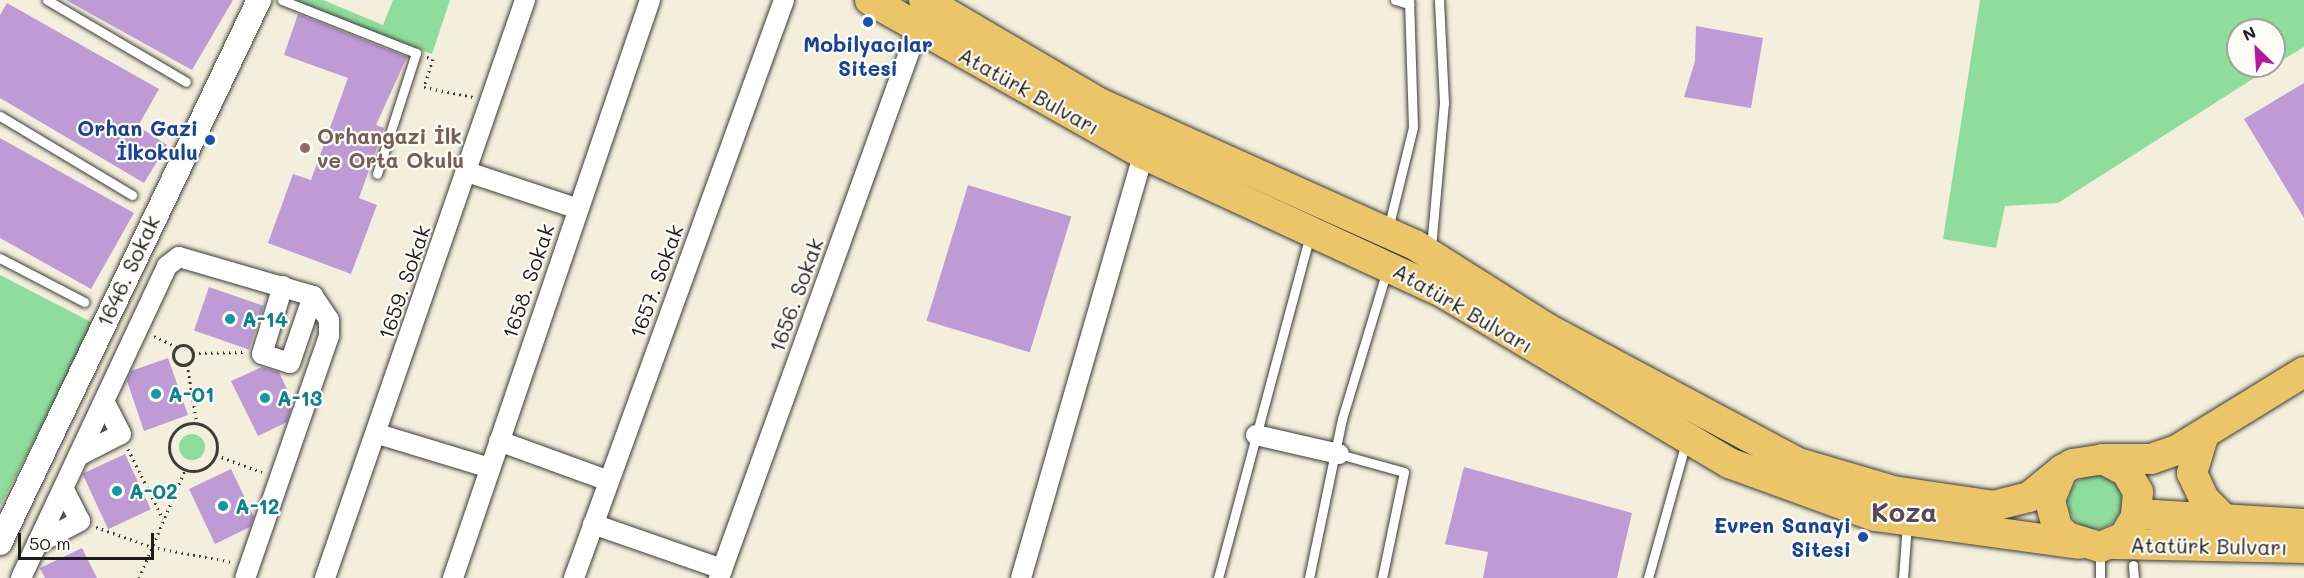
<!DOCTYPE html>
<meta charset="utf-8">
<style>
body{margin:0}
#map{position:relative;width:2304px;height:578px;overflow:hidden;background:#f3efdc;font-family:Mali,sans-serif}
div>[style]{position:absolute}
.green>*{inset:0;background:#8edd9c}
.round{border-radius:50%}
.building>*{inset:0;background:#bf9bd6;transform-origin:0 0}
.path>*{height:3px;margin-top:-1.5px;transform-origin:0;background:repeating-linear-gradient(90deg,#3c3c39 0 1.5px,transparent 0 6px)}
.path>.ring{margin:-1.5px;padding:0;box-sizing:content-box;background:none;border:3px solid #3c3c39;border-radius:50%}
.roads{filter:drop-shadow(0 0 2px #3c3c39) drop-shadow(0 0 2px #3c3c39)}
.service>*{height:9px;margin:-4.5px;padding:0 4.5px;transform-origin:4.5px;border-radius:4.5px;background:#fff}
.minor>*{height:20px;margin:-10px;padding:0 10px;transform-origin:10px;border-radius:10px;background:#fff}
.tertiary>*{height:24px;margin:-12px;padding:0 12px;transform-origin:12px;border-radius:12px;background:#fff}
.primary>*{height:30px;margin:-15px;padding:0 15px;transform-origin:15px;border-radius:15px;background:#edc569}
.dots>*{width:16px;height:16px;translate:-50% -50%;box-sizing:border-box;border:3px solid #fdfcf7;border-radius:50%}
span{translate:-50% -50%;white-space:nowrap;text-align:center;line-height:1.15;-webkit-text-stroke:4.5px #fdfcf7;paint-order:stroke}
.transit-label{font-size:21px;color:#164399;font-weight:700}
.right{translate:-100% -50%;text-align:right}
.street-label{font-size:21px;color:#1c1c1c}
.education-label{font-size:21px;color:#785e54;font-weight:700}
.left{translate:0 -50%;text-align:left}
.culture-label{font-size:21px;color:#0d838f;font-weight:700}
.district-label{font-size:27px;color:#55485d;font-weight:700}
.north{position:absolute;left:2226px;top:18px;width:60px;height:60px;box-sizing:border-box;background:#fdfcf7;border:2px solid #a3a29f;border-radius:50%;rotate:335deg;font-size:16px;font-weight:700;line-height:24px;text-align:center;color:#1c1c1c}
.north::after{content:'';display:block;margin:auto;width:21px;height:27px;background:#b5179e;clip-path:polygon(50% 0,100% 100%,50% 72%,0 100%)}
.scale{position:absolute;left:18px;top:533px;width:136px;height:27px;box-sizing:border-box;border:3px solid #1c1c1c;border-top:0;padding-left:8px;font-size:18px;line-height:21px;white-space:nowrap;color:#1c1c1c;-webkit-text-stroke:4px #fdfcf7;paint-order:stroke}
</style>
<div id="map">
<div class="green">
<i style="clip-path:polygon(283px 0,323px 0,383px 25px,393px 0,450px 0,432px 54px)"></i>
<i style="clip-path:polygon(1980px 0,2304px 0,2304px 47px,2274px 65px,2274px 30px,2238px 30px,2238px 66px,2273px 66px,2058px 203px,2005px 206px,1996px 248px,1943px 239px)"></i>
<i style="clip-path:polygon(0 275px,95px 324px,0 506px)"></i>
<i class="round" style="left:179px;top:434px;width:26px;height:26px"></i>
<i class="round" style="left:2068px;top:475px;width:54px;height:54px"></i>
</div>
<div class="building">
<i style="clip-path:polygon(66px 0,233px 0,192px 70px)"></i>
<i style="clip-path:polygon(7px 3px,159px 89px,138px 126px,167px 145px,144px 183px,0 98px,0 15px)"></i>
<i style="clip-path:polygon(298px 14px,407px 57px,376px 125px,384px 128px,359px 198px,377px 205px,351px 274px,268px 243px,293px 174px,311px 180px,348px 78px,284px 55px)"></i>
<i style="clip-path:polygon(1696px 26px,1763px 38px,1751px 108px,1684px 97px,1695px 61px)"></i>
<i style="clip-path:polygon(2304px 83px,2304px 218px,2244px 119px)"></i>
<i style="clip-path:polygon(0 138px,134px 213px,91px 289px,0 238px)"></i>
<i style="left:968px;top:185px;width:108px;height:142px;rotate:17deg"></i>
<i style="left:209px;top:287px;width:58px;height:46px;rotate:19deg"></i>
<i style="clip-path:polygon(168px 358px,188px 415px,144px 431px,127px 381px,131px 371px)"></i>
<i style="clip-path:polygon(262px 367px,279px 372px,293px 402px,287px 422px,258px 436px,231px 381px)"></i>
<i style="left:125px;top:454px;width:61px;height:47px;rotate:65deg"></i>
<i style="clip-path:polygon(1464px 467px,1632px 513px,1617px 578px,1483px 578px,1488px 552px,1445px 544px)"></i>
<i style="clip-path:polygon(231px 469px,254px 517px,250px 527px,215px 544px,189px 489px)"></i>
<i style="clip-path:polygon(82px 548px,97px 578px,45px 578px,40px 568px)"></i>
</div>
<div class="path">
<i style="left:427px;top:57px;width:6px;rotate:18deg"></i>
<i style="left:433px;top:59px;width:29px;rotate:108deg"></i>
<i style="left:424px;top:87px;width:50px;rotate:11.5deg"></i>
<i style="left:154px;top:336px;width:25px;rotate:26deg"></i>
<i class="ring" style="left:173px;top:345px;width:17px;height:17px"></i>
<i style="left:193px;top:353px;width:52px;rotate:-1.1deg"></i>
<i style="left:187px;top:364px;width:61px;rotate:80.5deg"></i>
<i class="ring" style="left:169px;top:423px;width:45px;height:45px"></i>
<i style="left:128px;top:449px;width:78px;rotate:63.4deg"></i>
<i style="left:216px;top:455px;width:49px;rotate:20.3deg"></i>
<i style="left:96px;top:527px;width:59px;rotate:19.7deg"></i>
<i style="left:152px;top:547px;width:81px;rotate:10.6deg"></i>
<i style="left:139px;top:578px;width:117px;rotate:-66.9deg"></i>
</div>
<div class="roads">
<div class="service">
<i style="left:47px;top:0;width:161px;rotate:30.5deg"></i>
<i style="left:282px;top:0;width:144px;rotate:21.6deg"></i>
<i style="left:416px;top:53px;width:127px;rotate:107.9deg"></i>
<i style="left:1395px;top:0;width:15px;rotate:16deg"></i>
<i style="left:0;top:116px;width:154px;rotate:30.9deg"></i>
<i style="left:1388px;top:229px;width:105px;rotate:-76.2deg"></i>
<i style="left:1413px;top:127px;width:127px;rotate:-91.8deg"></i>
<i style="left:1431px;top:248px;width:146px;rotate:-84.9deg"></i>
<i style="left:1444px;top:103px;width:103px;rotate:-92.8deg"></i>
<i style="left:0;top:258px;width:95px;rotate:27.6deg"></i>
<i style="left:1339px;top:454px;width:67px;rotate:15.5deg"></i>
<i style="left:1404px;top:472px;width:108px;rotate:101.7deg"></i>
<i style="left:2133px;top:565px;width:13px;rotate:86deg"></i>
<i style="left:1218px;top:578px;width:355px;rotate:-75deg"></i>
<i style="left:1309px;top:578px;width:162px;rotate:-78.3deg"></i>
<i style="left:1342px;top:419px;width:156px;rotate:-73.2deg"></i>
<i style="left:1648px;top:578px;width:141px;rotate:-74.4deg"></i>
<i style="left:1903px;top:578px;width:54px;rotate:-85.8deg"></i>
<i style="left:2100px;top:578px;width:29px;rotate:-90deg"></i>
</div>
<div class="minor">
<i style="left:467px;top:172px;width:117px;rotate:18.4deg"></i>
<i style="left:283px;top:286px;width:71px;rotate:107.2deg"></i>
<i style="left:262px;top:354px;width:29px;rotate:18deg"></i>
<i style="left:290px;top:363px;width:71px;rotate:-71.1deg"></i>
<i style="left:378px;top:434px;width:117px;rotate:16.9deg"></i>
<i style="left:1256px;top:435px;width:85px;rotate:12.9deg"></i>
<i style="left:499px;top:441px;width:117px;rotate:20deg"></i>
<i style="left:78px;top:456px;width:48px;rotate:-27.1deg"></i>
<i style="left:121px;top:434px;width:37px;rotate:-117deg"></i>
<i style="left:593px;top:524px;width:137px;rotate:19.2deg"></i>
<i style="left:37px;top:544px;width:49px;rotate:-28.1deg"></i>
<i style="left:80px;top:521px;width:37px;rotate:-117deg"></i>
<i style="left:21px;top:578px;width:344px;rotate:-64.9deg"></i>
<i style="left:167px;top:266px;width:15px;rotate:-37deg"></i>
<i style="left:179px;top:257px;width:140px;rotate:16.2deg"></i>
<i style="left:313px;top:296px;width:29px;rotate:56deg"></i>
<i style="left:329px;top:320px;width:16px;rotate:90deg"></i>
<i style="left:329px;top:336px;width:256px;rotate:109.1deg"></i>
<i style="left:325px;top:578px;width:612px;rotate:-70.91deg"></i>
<i style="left:453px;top:578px;width:611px;rotate:-71.18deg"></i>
<i style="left:574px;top:578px;width:615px;rotate:-70.03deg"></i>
<i style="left:719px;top:578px;width:585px;rotate:-70.11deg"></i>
<i style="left:1021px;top:578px;width:441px;rotate:-73.9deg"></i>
</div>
<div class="tertiary">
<i style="left:0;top:543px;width:602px;rotate:-64.5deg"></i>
</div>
<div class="primary">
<i style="left:870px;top:0;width:313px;rotate:29.4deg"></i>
<i style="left:1143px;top:154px;width:332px;rotate:24.8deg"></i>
<i style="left:1444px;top:293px;width:332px;rotate:30.8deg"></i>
<i style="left:1729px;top:463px;width:155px;rotate:20deg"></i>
<i style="left:1875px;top:516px;width:206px;rotate:7.8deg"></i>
<i style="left:924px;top:0;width:203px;rotate:30.5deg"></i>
<i style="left:1099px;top:103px;width:346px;rotate:24.2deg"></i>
<i style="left:1415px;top:245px;width:157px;rotate:32.3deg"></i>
<i style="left:1548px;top:329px;width:284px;rotate:28.2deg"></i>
<i style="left:1798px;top:463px;width:99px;rotate:16.4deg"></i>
<i style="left:1893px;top:491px;width:101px;rotate:8.5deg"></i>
<i style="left:1993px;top:506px;width:37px;rotate:-14deg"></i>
<i style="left:2029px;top:497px;width:43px;rotate:-39.3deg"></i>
<i style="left:2062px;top:470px;width:13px;rotate:-29deg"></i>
<i style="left:2073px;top:464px;width:30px;rotate:-9deg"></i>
<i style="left:2103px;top:459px;width:26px;rotate:28deg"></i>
<i style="left:2126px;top:471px;width:24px;rotate:60deg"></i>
<i style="left:2138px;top:492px;width:25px;rotate:95deg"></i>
<i style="left:2136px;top:517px;width:23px;rotate:121deg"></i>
<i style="left:2124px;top:537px;width:26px;rotate:157deg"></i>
<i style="left:2100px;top:547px;width:34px;rotate:-163deg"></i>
<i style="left:2067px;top:537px;width:14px;rotate:-135deg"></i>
<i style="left:2057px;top:527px;width:28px;rotate:-105deg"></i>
<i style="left:2050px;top:500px;width:32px;rotate:-68deg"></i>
<i style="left:2204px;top:434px;width:41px;rotate:107.1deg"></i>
<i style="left:2192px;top:473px;width:29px;rotate:65deg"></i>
<i style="left:2204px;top:499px;width:28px;rotate:45deg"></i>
<i style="left:2103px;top:459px;width:48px"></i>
<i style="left:2151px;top:459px;width:28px;rotate:-19deg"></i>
<i style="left:2177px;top:450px;width:149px;rotate:-31.6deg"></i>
<i style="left:2137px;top:514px;width:167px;rotate:3.4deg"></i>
<i style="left:2114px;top:544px;width:190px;rotate:1.2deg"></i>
</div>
</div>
<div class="dots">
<i style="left:868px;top:22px;background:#1a4fb4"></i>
<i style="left:210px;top:140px;background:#1a4fb4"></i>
<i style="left:305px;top:148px;background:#8d6e63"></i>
<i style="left:230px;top:319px;background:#0f9aa8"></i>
<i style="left:156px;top:394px;background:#0f9aa8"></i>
<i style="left:265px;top:398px;background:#0f9aa8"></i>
<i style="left:117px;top:491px;background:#0f9aa8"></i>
<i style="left:223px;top:506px;background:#0f9aa8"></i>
<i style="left:1863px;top:537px;background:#1a4fb4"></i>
</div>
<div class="transit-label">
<span style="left:868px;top:56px">Mobilyacılar<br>Sitesi</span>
<span class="right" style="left:198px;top:140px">Orhan Gazi<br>İlkokulu</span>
<span class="right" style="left:1851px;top:537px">Evren Sanayi<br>Sitesi</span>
</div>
<div class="street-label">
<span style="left:1029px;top:91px;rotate:29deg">Atatürk Bulvarı</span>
<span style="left:128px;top:271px;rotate:-65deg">1646. Sokak</span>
<span style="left:528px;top:281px;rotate:-71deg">1658. Sokak</span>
<span style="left:656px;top:281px;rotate:-70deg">1657. Sokak</span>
<span style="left:404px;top:282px;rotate:-71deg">1659. Sokak</span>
<span style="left:796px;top:295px;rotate:-70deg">1656. Sokak</span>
<span style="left:1463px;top:308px;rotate:30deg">Atatürk Bulvarı</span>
<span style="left:2209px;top:546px;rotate:1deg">Atatürk Bulvarı</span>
</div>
<div class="education-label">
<span class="left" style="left:317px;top:148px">Orhangazi İlk<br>ve Orta Okulu</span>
</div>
<div class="culture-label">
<span class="left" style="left:242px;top:319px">A-14</span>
<span class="left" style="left:168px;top:394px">A-01</span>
<span class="left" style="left:277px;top:398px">A-13</span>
<span class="left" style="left:129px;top:491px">A-02</span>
<span class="left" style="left:235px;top:506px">A-12</span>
</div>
<div class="district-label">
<span style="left:1904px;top:512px">Koza</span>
</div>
<div class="north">N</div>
<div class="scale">50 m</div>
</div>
